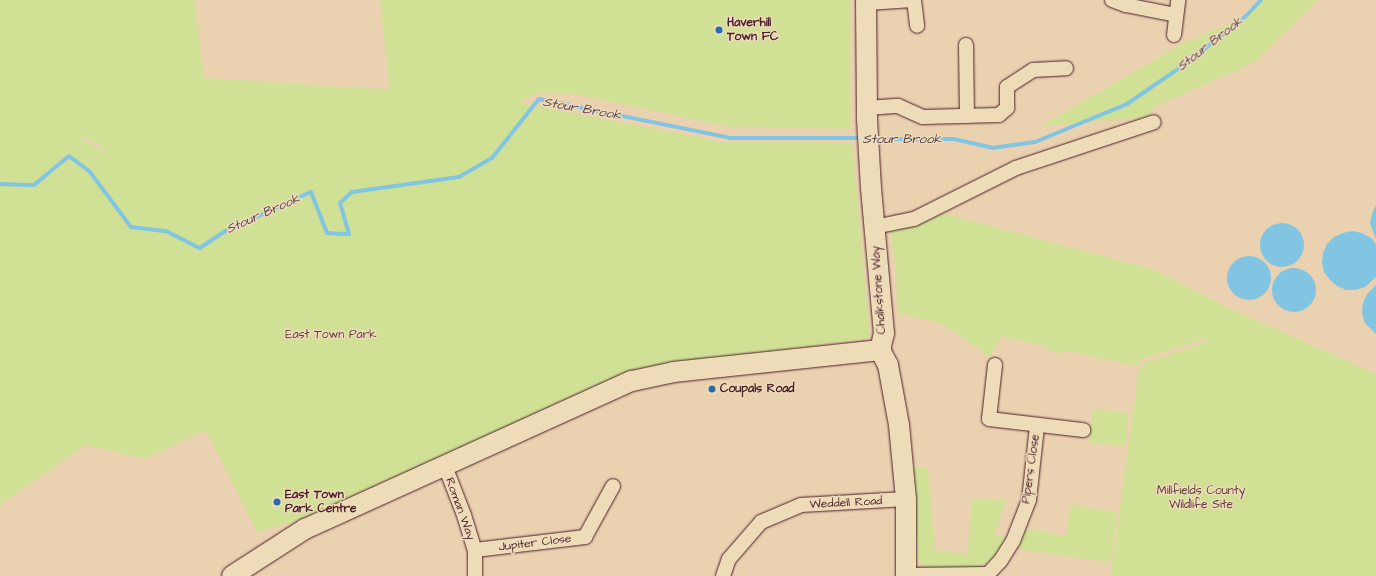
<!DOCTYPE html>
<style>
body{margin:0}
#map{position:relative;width:1376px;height:576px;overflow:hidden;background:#ead1b0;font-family:"Architects Daughter",sans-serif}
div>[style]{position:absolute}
.green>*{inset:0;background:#d0e195;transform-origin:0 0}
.water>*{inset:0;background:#81c5e2}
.round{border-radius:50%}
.stream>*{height:4px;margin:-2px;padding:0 2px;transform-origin:2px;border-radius:2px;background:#81c5e2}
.roads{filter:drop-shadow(0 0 1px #4a1f2b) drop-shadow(0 0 1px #4a1f2b)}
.street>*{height:14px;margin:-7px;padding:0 7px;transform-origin:7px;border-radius:7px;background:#eedbb8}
.secondary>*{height:20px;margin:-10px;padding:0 10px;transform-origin:10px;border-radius:10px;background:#eedbb8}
.dots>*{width:11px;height:11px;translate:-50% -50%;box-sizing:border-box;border:2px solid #eedbb8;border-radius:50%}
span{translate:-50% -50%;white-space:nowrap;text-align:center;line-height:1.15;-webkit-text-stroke:3px #eedbb8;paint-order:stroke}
.poi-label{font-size:12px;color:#4a1f2b;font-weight:700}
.left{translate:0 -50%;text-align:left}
.street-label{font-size:12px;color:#4a1f2b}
.park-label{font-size:12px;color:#5e3c3b}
.water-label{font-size:13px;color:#554050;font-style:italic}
</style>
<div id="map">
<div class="green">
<i style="clip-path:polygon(evenodd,0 0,194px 0,204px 78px,390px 90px,380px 0,850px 0,850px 129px,730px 127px,575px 94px,538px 93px,519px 103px,723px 142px,852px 143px,870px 338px,630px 370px,308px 518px,257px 532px,206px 430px,145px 459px,86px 445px,2px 503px,0 508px,0 0,78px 137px,87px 138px,99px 145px,107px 154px,78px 137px)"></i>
<i style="clip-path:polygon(1260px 0,1318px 0,1255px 62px,1154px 107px,1147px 117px,1041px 126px,1184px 43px,1246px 16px)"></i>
<i style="clip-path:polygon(946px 214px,1155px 270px,1231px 309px,1376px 374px,1376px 576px,1111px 576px,1139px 368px,1143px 370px,1144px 363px,1211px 341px,1205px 339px,1144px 358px,1137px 366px,1068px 351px,1061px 353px,1048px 350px,1047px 346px,1001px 336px,990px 357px,941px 323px,898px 313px,896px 272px,891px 231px)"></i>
<i style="left:1093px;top:409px;width:36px;height:34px;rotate:6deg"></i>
<i style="clip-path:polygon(912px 467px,928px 468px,935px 551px,968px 554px,972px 498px,1006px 500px,994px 535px,1008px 538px,997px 553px,986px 563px,962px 571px,928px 570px,918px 560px)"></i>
<i style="clip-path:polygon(1071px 505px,1117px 512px,1111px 562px,1024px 550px,1017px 546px,1024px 528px,1066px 536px)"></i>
</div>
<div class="water">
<i style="clip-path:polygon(1376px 205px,1376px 239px,1370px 223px,1372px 214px)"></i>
<i class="round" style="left:1260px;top:223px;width:44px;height:44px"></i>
<i style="clip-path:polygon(1352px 231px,1362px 233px,1371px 238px,1376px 244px,1376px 277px,1365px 287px,1356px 290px,1346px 290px,1337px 286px,1330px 280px,1324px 272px,1322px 263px,1323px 253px,1327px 244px,1334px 237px,1343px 233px)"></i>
<i class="round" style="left:1227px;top:256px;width:44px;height:44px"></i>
<i class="round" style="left:1272px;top:268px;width:44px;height:44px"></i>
<i style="clip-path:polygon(1376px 285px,1376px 334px,1365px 323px,1362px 313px,1363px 303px,1367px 294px)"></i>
</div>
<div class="stream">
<i style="left:873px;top:139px;width:81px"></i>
<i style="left:954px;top:139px;width:39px;rotate:13deg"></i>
<i style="left:992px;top:148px;width:43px;rotate:-7.9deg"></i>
<i style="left:1035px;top:142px;width:100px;rotate:-22.4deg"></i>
<i style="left:1127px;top:104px;width:74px;rotate:-34.5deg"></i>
<i style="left:1188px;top:62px;width:74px;rotate:-38.4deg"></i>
<i style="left:1246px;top:16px;width:22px;rotate:-47deg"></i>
<i style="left:0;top:184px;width:34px;rotate:2deg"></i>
<i style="left:34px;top:185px;width:45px;rotate:-39.6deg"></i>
<i style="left:69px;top:156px;width:26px;rotate:37deg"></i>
<i style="left:90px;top:172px;width:69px;rotate:53.3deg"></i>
<i style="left:131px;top:227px;width:35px;rotate:7deg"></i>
<i style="left:166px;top:231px;width:38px;rotate:27deg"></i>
<i style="left:200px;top:248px;width:30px;rotate:-34deg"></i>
<i style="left:225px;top:231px;width:94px;rotate:-24.4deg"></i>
<i style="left:311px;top:192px;width:44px;rotate:68.7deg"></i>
<i style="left:327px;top:233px;width:22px;rotate:3deg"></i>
<i style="left:349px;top:234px;width:32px;rotate:-106deg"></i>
<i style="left:340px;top:203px;width:16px;rotate:-43deg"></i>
<i style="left:352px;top:192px;width:108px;rotate:-8deg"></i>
<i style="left:459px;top:177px;width:38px;rotate:-30deg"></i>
<i style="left:492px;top:158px;width:75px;rotate:-51.5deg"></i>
<i style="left:539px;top:99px;width:195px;rotate:11.5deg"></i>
<i style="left:730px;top:138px;width:132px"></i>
</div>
<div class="roads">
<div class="street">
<i style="left:914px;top:0;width:26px;rotate:83deg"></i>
<i style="left:1112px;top:0;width:15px;rotate:20deg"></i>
<i style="left:1126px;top:5px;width:51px;rotate:11.3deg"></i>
<i style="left:867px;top:3px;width:46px;rotate:-3.7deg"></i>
<i style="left:1174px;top:35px;width:35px;rotate:-83deg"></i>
<i style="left:966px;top:45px;width:71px;rotate:89.2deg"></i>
<i style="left:867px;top:108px;width:31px;rotate:-4deg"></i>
<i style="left:898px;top:106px;width:27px;rotate:24deg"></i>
<i style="left:923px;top:117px;width:76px;rotate:-1.5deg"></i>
<i style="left:999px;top:115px;width:11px;rotate:-41deg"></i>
<i style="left:1007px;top:108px;width:21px;rotate:-90deg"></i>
<i style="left:1007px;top:87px;width:31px;rotate:-33deg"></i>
<i style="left:1033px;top:70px;width:33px;rotate:-3deg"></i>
<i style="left:874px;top:227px;width:41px;rotate:-11.3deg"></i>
<i style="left:914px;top:219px;width:114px;rotate:-26.6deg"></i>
<i style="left:1016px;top:168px;width:145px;rotate:-18.4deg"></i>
<i style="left:995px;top:365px;width:54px;rotate:96.3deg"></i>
<i style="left:989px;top:419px;width:95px;rotate:6.7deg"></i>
<i style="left:445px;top:466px;width:53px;rotate:68.8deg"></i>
<i style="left:464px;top:515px;width:37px;rotate:73deg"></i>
<i style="left:475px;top:550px;width:26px;rotate:90deg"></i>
<i style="left:475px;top:550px;width:111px;rotate:-6.7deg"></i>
<i style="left:585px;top:537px;width:58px;rotate:-61.2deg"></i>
<i style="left:988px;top:574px;width:19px;rotate:-47deg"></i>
<i style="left:1001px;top:560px;width:22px;rotate:-58deg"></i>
<i style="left:1013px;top:541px;width:44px;rotate:-68.7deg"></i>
<i style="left:1029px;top:500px;width:74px;rotate:-83.8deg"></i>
<i style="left:906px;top:575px;width:82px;rotate:-0.7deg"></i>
<i style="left:988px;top:574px;width:2px;rotate:63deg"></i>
<i style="left:723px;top:576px;width:18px;rotate:-71deg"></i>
<i style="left:729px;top:559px;width:49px;rotate:-49.1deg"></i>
<i style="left:761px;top:522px;width:43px;rotate:-23deg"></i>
<i style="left:801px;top:505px;width:105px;rotate:-3.3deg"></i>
</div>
<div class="secondary">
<i style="left:866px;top:0;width:119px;rotate:89.5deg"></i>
<i style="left:867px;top:119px;width:69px;rotate:86.7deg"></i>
<i style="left:871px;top:188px;width:146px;rotate:84.9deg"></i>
<i style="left:884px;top:333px;width:17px;rotate:103deg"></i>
<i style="left:880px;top:350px;width:17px;rotate:62deg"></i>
<i style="left:888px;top:365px;width:61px;rotate:79.6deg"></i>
<i style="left:899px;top:425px;width:74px;rotate:84.6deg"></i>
<i style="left:906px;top:499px;width:77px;rotate:90deg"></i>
<i style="left:232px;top:576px;width:87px;rotate:-32.8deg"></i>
<i style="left:305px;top:529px;width:359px;rotate:-24.4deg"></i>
<i style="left:632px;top:381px;width:43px;rotate:-12.1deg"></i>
<i style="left:674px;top:372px;width:207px;rotate:-6.1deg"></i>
</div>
</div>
<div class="dots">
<i style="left:719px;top:30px;background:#1f6fb2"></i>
<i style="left:712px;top:389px;background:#1f6fb2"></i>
<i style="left:277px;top:502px;background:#1f6fb2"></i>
</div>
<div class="poi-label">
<span class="left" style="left:727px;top:30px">Haverhill<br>Town FC</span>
<span class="left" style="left:720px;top:389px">Coupals Road</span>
<span class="left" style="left:285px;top:502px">East Town<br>Park Centre</span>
</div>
<div class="street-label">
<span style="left:879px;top:290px;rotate:-94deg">Chalkstone Way</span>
<span style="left:1031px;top:469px;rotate:-82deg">Pipers Close</span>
<span style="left:846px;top:503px;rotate:-3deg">Weddell Road</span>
<span style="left:460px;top:509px;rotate:70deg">Roman Way</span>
<span style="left:535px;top:543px;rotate:-7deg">Jupiter Close</span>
</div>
<div class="park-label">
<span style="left:331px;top:335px">East Town Park</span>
<span style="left:1201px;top:498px">Millfields County<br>Wildlife Site</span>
</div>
<div class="water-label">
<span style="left:1210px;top:44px;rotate:-38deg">Stour Brook</span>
<span style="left:582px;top:109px;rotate:10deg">Stour Brook</span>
<span style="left:902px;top:139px">Stour Brook</span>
<span style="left:263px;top:214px;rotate:-24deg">Stour Brook</span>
</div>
</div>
